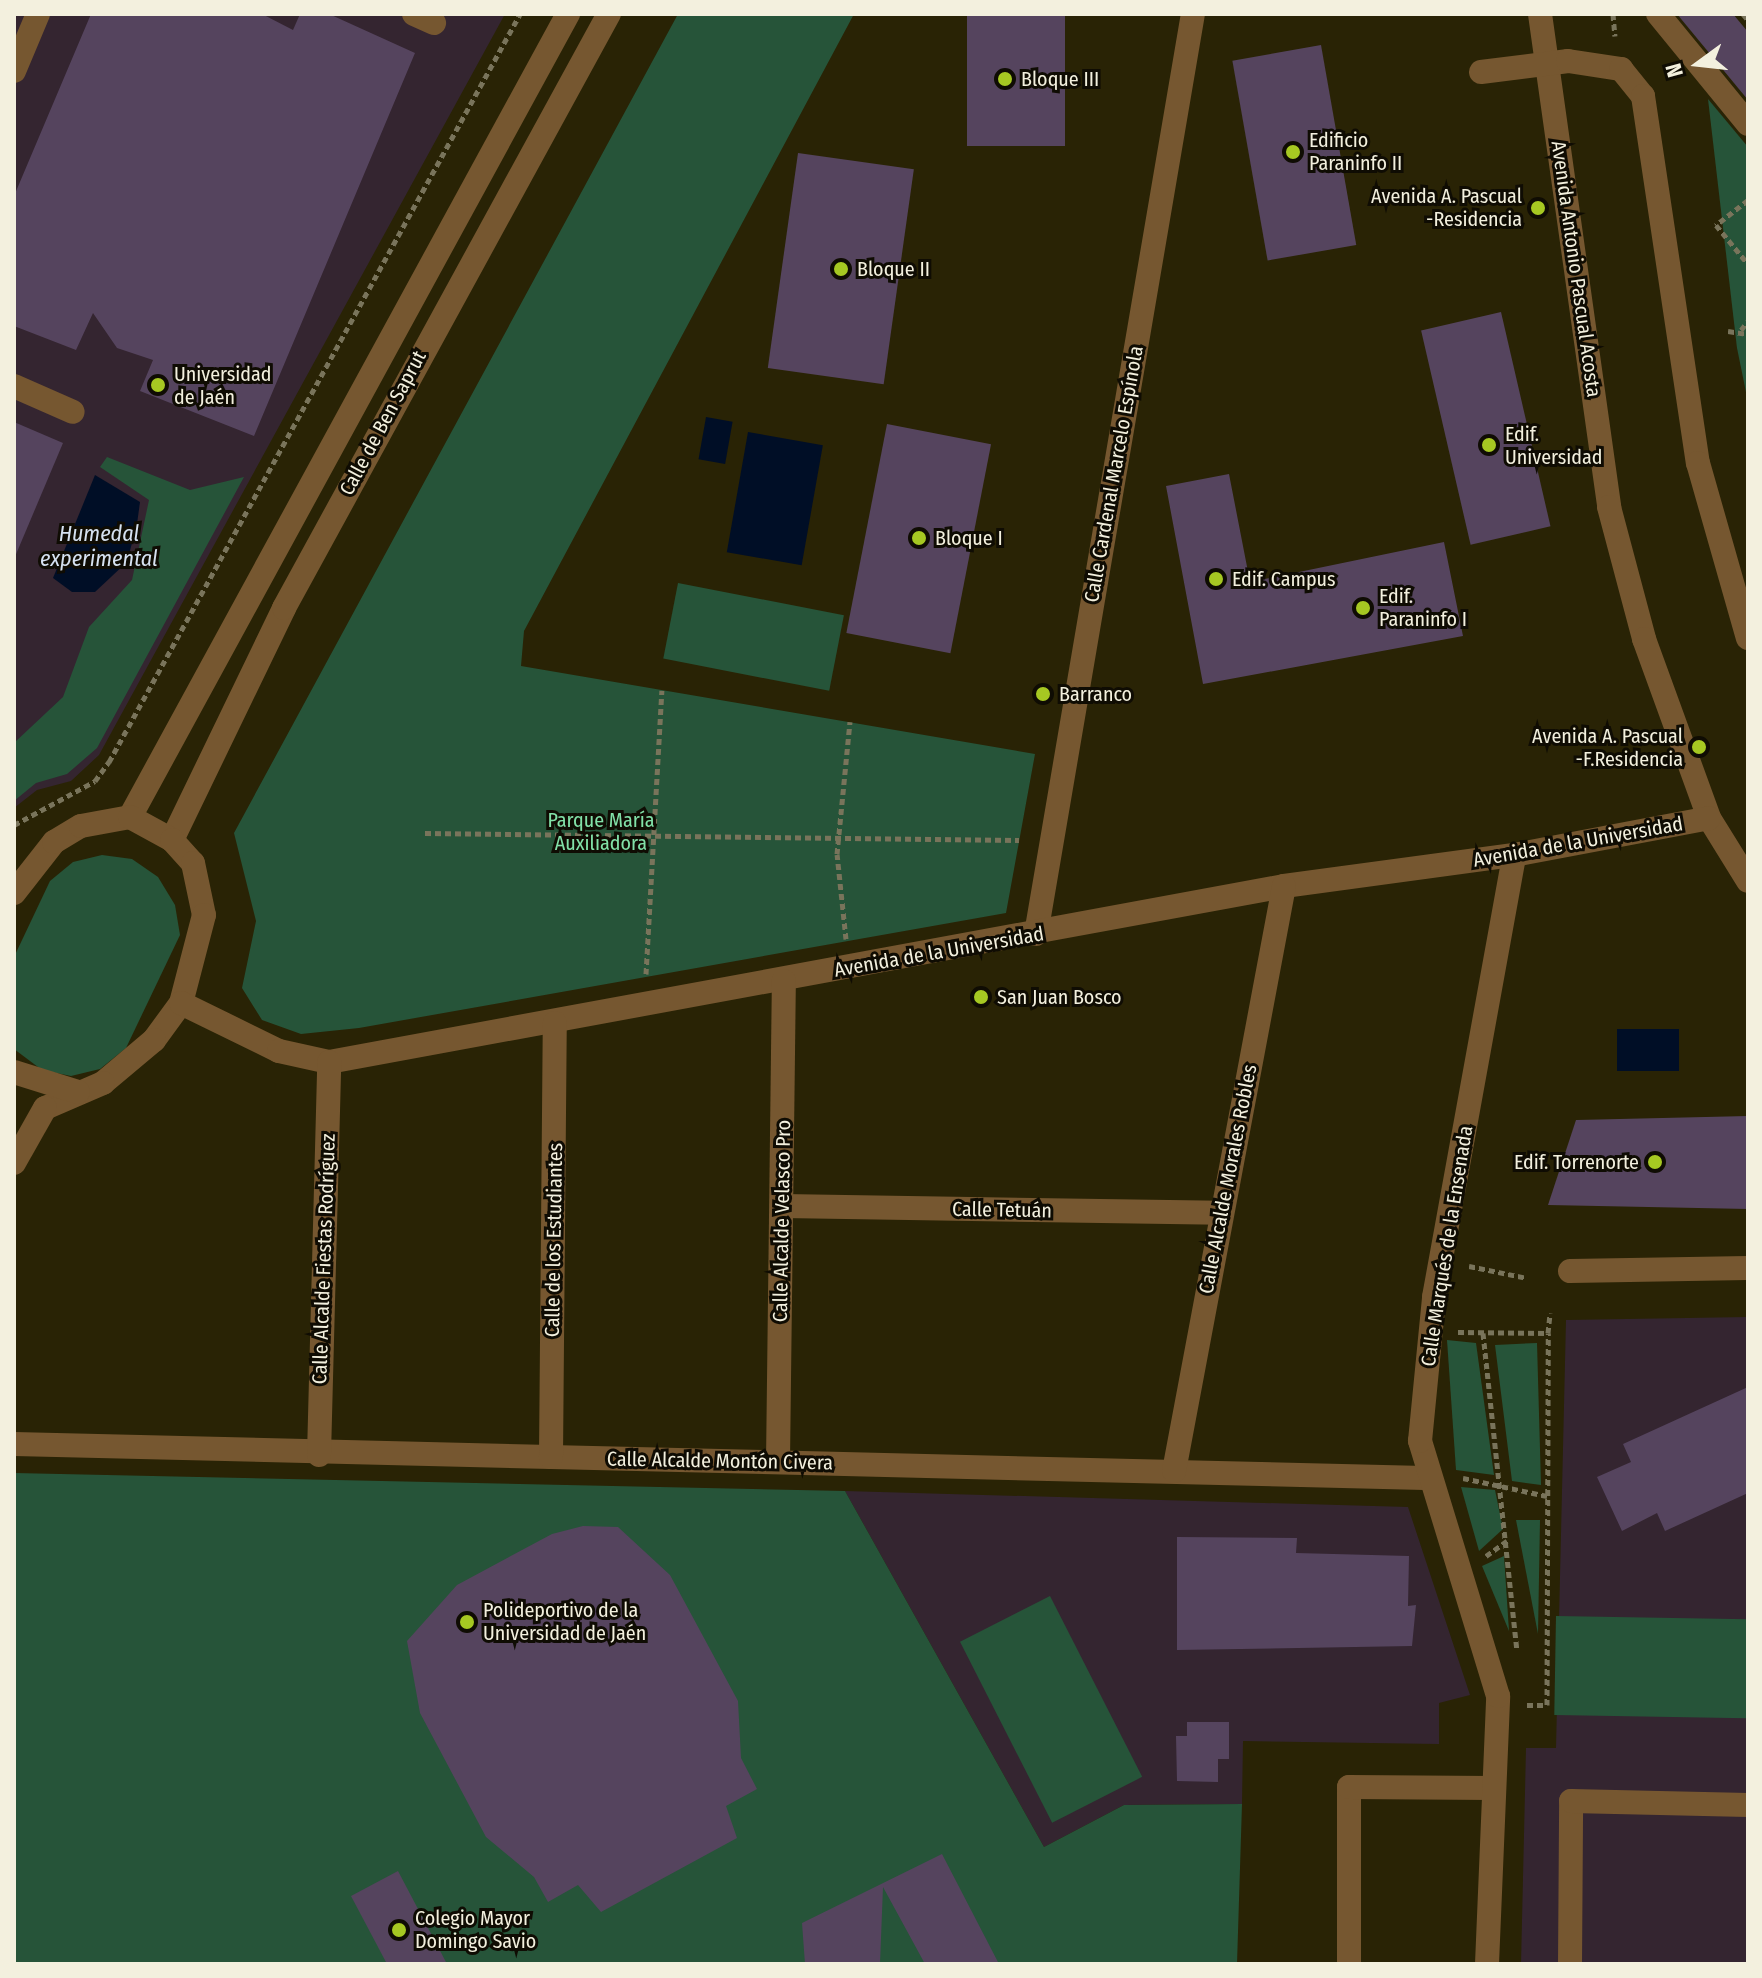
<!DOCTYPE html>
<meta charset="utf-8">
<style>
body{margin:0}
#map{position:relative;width:1762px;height:1978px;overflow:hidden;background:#292305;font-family:"Fira Sans Condensed",sans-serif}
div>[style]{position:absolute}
.education>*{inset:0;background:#342530}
.green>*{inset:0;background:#265439;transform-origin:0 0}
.water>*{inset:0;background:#000e26;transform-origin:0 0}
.building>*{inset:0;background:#55445e;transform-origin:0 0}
.path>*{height:5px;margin-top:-2.5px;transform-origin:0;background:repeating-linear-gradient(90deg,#79745b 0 6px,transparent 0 10px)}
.minor>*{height:24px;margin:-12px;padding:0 12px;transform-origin:12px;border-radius:12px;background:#765730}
.dots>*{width:22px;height:22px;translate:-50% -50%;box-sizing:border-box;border:4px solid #0f0c03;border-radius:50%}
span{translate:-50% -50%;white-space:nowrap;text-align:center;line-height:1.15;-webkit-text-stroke:6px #0f0c03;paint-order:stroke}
.poi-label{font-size:20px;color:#f3f0de}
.left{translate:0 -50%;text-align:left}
.right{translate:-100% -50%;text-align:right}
.street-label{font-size:20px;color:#f3f0de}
.park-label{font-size:20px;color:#82e1a8}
.water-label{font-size:22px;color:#d6e2f1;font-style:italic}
.frame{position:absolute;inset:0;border:16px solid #f3f0de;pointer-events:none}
.north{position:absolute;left:1658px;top:24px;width:80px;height:80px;-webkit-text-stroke:6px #0f0c03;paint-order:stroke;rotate:255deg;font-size:22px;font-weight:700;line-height:32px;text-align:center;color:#f3f0de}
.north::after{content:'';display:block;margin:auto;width:28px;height:36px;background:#f3f0de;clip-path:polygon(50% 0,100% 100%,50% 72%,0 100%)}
</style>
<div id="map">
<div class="education">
<i style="clip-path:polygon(14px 14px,505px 14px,99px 755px,71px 781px,37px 790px,14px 808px)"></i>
<i style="clip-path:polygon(1748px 1317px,1748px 1964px,1521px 1964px,1526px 1748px,1556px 1748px,1566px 1320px)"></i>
<i style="clip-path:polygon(845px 1491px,1408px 1507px,1470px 1695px,1439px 1703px,1439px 1744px,1243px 1741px,1242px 1804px,1124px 1805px,1044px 1847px)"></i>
</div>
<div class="green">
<i style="clip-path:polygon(678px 14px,854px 14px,524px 631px,521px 666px,1035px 754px,1006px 913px,359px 1028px,301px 1034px,262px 1020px,242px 988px,256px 921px,234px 833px)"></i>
<i style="clip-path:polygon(1708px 99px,1748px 147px,1748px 402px,1737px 348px)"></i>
<i style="clip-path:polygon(107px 457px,190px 490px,244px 477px,97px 748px,67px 774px,36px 783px,14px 801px,14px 743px,63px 697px,89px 627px,132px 580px,149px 500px,100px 467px)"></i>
<i style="left:678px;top:583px;width:169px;height:77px;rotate:11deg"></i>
<i style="clip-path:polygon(102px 855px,132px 859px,158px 877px,175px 905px,180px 935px,126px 1048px,100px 1069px,71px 1076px,42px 1070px,14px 1049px,14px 957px,50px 881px,73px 862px)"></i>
<i style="clip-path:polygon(1447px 1340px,1476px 1343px,1494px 1475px,1456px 1470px)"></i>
<i style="clip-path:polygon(1537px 1343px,1541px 1485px,1512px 1481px,1495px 1345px)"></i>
<i style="clip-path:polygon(14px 1473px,845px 1491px,1044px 1847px,1124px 1805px,1242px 1804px,1237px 1964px,14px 1964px)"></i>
<i style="clip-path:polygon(1461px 1487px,1495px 1490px,1503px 1529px,1479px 1551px)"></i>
<i style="clip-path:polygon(1516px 1520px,1540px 1520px,1538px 1634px)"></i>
<i style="clip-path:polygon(1504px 1556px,1509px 1631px,1482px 1566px)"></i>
<i style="left:1050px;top:1596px;width:203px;height:101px;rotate:63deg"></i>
<i style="left:1556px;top:1616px;width:192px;height:99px;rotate:1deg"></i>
</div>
<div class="water">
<i style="left:706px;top:417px;width:27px;height:43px;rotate:10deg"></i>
<i style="left:748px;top:432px;width:76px;height:122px;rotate:10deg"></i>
<i style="clip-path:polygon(95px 475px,140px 502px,137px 524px,127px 562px,95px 592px,72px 592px,53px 578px)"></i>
<i style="left:1617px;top:1029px;width:62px;height:42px"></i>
</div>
<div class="building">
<i style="clip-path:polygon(91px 14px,262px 14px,293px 30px,300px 14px,329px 14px,415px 53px,254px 436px,140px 391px,153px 360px,117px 348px,93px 313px,76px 350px,14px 326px,14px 196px)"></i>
<i style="left:967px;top:14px;width:98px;height:132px"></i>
<i style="clip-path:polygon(1677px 14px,1733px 14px,1748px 32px,1748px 100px)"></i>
<i style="left:1321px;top:45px;width:203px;height:90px;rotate:80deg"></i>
<i style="left:798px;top:153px;width:117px;height:217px;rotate:8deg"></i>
<i style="left:1501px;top:312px;width:220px;height:82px;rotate:77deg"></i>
<i style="clip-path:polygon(14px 422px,63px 443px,14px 559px)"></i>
<i style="left:887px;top:424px;width:106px;height:213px;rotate:11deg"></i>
<i style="clip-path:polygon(1229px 474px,1250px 582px,1444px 542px,1463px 636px,1203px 684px,1166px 486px)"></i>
<i style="clip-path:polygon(1748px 1116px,1748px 1209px,1548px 1205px,1576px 1120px)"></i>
<i style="clip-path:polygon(1748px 1387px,1748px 1493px,1665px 1531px,1657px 1513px,1622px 1531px,1597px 1477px,1631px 1462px,1623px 1444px)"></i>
<i style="clip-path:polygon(583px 1526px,618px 1527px,670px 1575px,738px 1701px,741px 1758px,757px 1789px,726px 1806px,737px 1838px,601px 1912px,578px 1885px,548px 1902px,534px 1877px,486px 1837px,420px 1713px,407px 1641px,457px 1585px,552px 1534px)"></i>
<i style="clip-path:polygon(1177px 1537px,1297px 1538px,1296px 1553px,1409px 1556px,1408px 1606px,1416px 1605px,1412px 1646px,1177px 1650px)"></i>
<i style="clip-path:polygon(1187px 1722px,1229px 1722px,1229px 1759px,1218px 1759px,1218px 1782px,1177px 1781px,1176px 1736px,1187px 1736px)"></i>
<i style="clip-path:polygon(942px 1854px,999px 1964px,925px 1964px,883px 1887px,880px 1964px,805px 1964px,802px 1923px)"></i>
<i style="clip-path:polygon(398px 1871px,447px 1964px,387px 1964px,351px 1896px)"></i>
</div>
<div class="path">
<i style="left:1613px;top:14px;width:22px;rotate:85deg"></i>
<i style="left:1743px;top:14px;width:8px;rotate:50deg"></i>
<i style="left:1748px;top:200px;width:41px;rotate:142deg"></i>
<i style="left:1716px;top:225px;width:50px;rotate:50.6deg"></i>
<i style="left:1741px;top:330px;width:11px;rotate:-52deg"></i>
<i style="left:1728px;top:331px;width:20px;rotate:9deg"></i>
<i style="left:1747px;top:442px;width:1px"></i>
<i style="left:14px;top:825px;width:92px;rotate:-28.5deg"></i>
<i style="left:95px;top:781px;width:24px;rotate:-54deg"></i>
<i style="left:109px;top:762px;width:853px;rotate:-61.21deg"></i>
<i style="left:425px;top:833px;width:594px;rotate:0.68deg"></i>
<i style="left:846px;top:939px;width:85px;rotate:-96deg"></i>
<i style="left:837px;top:854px;width:133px;rotate:-84.4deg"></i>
<i style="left:646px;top:974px;width:284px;rotate:-86.8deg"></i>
<i style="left:1469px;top:1266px;width:59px;rotate:11.7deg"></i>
<i style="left:1458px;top:1332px;width:90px;rotate:0.6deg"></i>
<i style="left:1548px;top:1333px;width:20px;rotate:-84deg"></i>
<i style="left:1483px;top:1333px;width:319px;rotate:83.9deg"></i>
<i style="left:1463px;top:1478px;width:86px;rotate:12.1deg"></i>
<i style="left:1486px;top:1556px;width:26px;rotate:-36deg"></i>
<i style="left:1527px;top:1705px;width:20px"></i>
<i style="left:1547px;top:1705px;width:372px;rotate:-89.8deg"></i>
</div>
<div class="minor">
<i style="left:414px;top:14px;width:22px;rotate:24deg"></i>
<i style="left:1540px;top:14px;width:498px;rotate:82deg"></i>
<i style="left:1609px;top:507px;width:137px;rotate:75.1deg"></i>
<i style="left:1644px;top:639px;width:190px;rotate:70deg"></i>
<i style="left:1709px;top:818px;width:74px;rotate:58.2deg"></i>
<i style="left:1658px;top:14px;width:142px;rotate:50.7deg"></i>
<i style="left:14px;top:71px;width:62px;rotate:-67.2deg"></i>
<i style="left:1481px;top:72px;width:88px;rotate:-7.2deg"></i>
<i style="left:1568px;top:61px;width:54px;rotate:8.6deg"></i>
<i style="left:1621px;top:69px;width:35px;rotate:51deg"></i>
<i style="left:1643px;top:96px;width:371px;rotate:81.5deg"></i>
<i style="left:1698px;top:463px;width:182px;rotate:74.1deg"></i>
<i style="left:14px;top:386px;width:64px;rotate:23.8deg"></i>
<i style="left:130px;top:817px;width:915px;rotate:-61.39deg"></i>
<i style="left:172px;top:840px;width:258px;rotate:-64.2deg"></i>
<i style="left:284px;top:608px;width:677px;rotate:-61.32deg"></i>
<i style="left:14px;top:893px;width:65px;rotate:-51.9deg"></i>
<i style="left:54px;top:842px;width:31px;rotate:-31deg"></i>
<i style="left:81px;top:826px;width:50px;rotate:-10.4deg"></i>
<i style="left:130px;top:817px;width:48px;rotate:28.7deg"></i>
<i style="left:172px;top:840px;width:31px;rotate:48deg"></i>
<i style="left:193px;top:863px;width:53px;rotate:78.1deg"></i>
<i style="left:204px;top:915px;width:91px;rotate:104.6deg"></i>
<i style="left:181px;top:1003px;width:46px;rotate:126.1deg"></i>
<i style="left:154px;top:1040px;width:67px;rotate:139.9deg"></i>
<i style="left:103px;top:1083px;width:63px;rotate:156.7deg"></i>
<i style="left:45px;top:1108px;width:63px;rotate:119.4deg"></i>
<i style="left:1036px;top:934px;width:933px;rotate:-80.32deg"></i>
<i style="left:181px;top:1003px;width:109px;rotate:26.1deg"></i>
<i style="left:279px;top:1051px;width:51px;rotate:12.4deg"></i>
<i style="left:329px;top:1062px;width:971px;rotate:-10.44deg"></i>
<i style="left:1284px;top:886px;width:232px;rotate:-7.7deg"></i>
<i style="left:1514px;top:855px;width:198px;rotate:-10.7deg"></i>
<i style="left:14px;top:1072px;width:67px;rotate:17.4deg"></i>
<i style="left:783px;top:1206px;width:437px;rotate:0.9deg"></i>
<i style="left:1570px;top:1271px;width:178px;rotate:-1deg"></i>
<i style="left:14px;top:1444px;width:1411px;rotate:1.38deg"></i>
<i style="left:319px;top:1455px;width:393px;rotate:-88.5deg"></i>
<i style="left:551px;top:1457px;width:434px;rotate:-89.5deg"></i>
<i style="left:778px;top:1462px;width:481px;rotate:-89.3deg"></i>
<i style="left:1174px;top:1471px;width:595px;rotate:-79.35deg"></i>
<i style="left:1349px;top:1964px;width:177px;rotate:-90deg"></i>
<i style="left:1349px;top:1787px;width:143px;rotate:0.4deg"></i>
<i style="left:1487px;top:1964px;width:268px;rotate:-87.6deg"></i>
<i style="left:1498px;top:1696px;width:267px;rotate:-107deg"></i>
<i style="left:1420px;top:1441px;width:145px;rotate:-84.4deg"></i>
<i style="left:1434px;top:1297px;width:449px;rotate:-79.7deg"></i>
<i style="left:1570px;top:1964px;width:163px;rotate:-89.6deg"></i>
<i style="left:1571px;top:1801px;width:177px;rotate:1.3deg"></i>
</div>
<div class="dots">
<i style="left:1005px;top:79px;background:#a6c822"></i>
<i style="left:1293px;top:152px;background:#a6c822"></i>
<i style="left:1538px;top:208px;background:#a6c822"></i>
<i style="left:841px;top:269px;background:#a6c822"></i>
<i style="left:158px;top:385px;background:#a6c822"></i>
<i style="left:1489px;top:445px;background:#a6c822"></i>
<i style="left:919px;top:538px;background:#a6c822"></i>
<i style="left:1216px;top:579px;background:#a6c822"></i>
<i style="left:1363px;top:608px;background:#a6c822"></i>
<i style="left:1043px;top:694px;background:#a6c822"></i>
<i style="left:1699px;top:747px;background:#a6c822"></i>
<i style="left:981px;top:997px;background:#a6c822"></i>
<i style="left:1655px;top:1162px;background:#a6c822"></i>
<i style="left:467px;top:1622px;background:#a6c822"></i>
<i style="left:399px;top:1930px;background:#a6c822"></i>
</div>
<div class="poi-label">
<span class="left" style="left:1021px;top:79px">Bloque III</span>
<span class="left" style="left:1309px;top:152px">Edificio<br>Paraninfo II</span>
<span class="right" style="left:1522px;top:208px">Avenida A. Pascual<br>-Residencia</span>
<span class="left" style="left:857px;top:269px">Bloque II</span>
<span class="left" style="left:174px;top:386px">Universidad<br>de Jaén</span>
<span class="left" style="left:1505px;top:446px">Edif.<br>Universidad</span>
<span class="left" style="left:935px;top:538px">Bloque I</span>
<span class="left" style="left:1232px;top:579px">Edif. Campus</span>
<span class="left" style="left:1379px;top:608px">Edif.<br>Paraninfo I</span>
<span class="left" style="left:1059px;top:694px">Barranco</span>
<span class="right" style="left:1683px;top:748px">Avenida A. Pascual<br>-F.Residencia</span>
<span class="left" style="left:997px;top:997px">San Juan Bosco</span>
<span class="right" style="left:1639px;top:1162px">Edif. Torrenorte</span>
<span class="left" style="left:483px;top:1622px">Polideportivo de la<br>Universidad de Jaén</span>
<span class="left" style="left:415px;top:1930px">Colegio Mayor<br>Domingo Savio</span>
</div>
<div class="street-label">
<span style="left:1576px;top:269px;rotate:82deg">Avenida Antonio Pascual Acosta</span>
<span style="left:383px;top:423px;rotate:-62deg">Calle de Ben Saprut</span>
<span style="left:1114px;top:474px;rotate:-80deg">Calle Cardenal Marcelo Espínola</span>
<span style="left:1578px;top:842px;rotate:-10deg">Avenida de la Universidad</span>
<span style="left:939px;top:952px;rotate:-10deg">Avenida de la Universidad</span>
<span style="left:1228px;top:1179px;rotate:-79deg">Calle Alcalde Morales Robles</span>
<span style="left:1002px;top:1210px;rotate:1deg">Calle Tetuán</span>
<span style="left:782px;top:1221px;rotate:-89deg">Calle Alcalde Velasco Pro</span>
<span style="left:554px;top:1240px;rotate:-89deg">Calle de los Estudiantes</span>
<span style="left:1447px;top:1246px;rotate:-81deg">Calle Marqués de la Ensenada</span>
<span style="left:324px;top:1259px;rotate:-88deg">Calle Alcalde Fiestas Rodríguez</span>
<span style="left:720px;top:1461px;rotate:1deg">Calle Alcalde Montón Civera</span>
</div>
<div class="park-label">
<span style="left:601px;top:832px">Parque María<br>Auxiliadora</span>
</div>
<div class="water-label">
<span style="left:99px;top:546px">Humedal<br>experimental</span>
</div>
<div class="frame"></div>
<div class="north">N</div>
</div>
